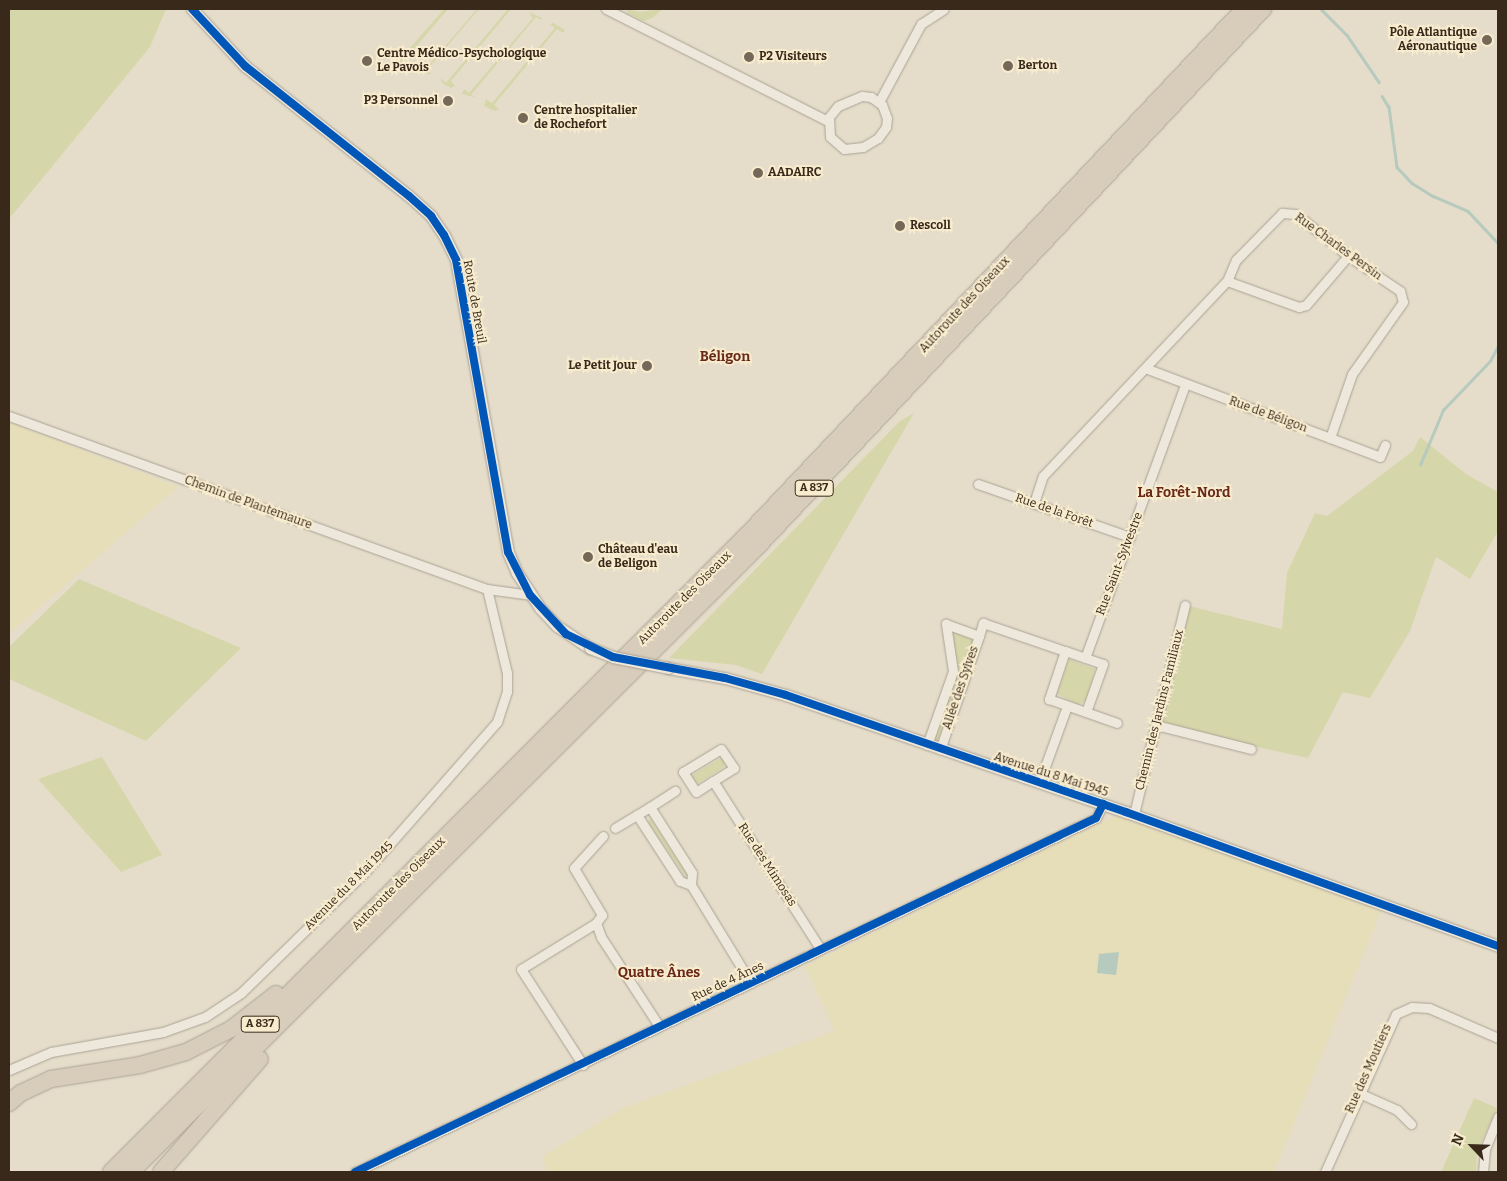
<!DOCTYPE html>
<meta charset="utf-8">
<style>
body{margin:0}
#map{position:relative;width:1507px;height:1181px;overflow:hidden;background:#e5ddca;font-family:Bitter,serif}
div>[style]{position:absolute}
.farmland>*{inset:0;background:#e6ddb9}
.green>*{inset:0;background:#d6d6ab}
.water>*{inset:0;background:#b6cabd}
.stream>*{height:2.5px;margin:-1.25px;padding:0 1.25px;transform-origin:1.25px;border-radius:1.25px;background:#b6cabd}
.roads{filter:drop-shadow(0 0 1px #aaa294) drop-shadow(0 0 1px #aaa294)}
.minor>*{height:9px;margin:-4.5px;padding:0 4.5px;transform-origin:4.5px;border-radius:4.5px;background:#ede7dc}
.tertiary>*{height:11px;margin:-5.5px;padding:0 5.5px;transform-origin:5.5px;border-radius:5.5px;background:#ede7dc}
.motorway>*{height:16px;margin:-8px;padding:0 8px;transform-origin:8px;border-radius:8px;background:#d8cdbb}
.bridges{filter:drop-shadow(0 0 1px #aaa294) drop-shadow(0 0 1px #aaa294)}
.tertiary-bridge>*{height:11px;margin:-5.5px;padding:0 5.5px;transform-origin:5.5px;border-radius:5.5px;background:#ede7dc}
.cycleway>*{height:8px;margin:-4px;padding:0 4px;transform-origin:4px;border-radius:4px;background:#0057b8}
.dots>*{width:14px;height:14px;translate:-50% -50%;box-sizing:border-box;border:2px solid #f8ecce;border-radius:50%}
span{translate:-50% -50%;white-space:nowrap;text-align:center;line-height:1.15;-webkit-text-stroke:4px #f8ecce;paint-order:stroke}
.shield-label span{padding:1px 4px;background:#f8ecce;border:1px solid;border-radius:4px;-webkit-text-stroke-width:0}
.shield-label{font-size:11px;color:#39291b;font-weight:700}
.poi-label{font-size:12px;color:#39291b;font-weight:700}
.right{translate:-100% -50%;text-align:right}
.left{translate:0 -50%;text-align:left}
.street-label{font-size:12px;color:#39291b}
.neighbourhood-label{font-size:14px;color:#692818;font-weight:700}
.frame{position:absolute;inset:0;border:10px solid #39291b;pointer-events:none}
.north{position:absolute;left:1447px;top:1121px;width:50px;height:50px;-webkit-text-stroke:4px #f8ecce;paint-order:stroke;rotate:294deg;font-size:14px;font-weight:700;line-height:20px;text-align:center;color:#39291b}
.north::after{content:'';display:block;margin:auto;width:18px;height:22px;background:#39291b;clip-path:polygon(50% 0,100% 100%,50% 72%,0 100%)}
</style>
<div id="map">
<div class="farmland">
<i style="clip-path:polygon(9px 422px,178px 487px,9px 634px)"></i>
<i style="clip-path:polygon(1120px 814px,1381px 911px,1274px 1172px,547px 1172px,542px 1157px,623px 1108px,835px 1031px,805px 966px)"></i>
</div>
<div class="green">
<i style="clip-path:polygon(9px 9px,166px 9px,150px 47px,9px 219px)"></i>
<i style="clip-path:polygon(444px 9px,448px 9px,405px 60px,409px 64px,405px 66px,400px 62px,402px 57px)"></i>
<i style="clip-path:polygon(477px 9px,479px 9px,427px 70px,432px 75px,418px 71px,419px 67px,424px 71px)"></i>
<i style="clip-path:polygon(508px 9px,511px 9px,451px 81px,455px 86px,451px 88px,442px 83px,441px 78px,446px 83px)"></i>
<i style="clip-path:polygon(627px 9px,639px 12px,662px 9px,654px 17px,644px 21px,627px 13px)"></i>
<i style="clip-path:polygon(529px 12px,542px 18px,542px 20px,536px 17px,471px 95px,477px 98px,462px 94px,464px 89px,469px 93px,533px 18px)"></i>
<i style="clip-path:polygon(553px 23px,565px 30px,563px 33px,557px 29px,494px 105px,499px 109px,495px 111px,484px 106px,486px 99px,492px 103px,555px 28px,550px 24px)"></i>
<i style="clip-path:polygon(914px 413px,762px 674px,736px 665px,669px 658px,900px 421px)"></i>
<i style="clip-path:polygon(1420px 437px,1466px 474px,1498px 492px,1498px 531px,1470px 579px,1436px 557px,1410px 631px,1370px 698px,1343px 692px,1308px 758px,1156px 725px,1185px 605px,1282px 629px,1287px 573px,1315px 513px,1327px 516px,1413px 451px)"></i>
<i style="clip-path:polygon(79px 579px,241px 648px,146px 741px,9px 679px,9px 647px)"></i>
<i style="clip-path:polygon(946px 624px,979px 636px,940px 750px,927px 745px,953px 671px)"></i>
<i style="clip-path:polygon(1069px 659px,1095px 669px,1087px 699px,1079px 705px,1057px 694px)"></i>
<i style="clip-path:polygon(102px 757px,162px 855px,121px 872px,38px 779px)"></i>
<i style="clip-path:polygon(721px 758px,725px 761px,724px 767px,699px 783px,694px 783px,692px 775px)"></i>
<i style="clip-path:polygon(650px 818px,686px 873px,686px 878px,648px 822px)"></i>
<i style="clip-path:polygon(1474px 1098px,1497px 1108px,1477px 1152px,1476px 1172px,1441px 1172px)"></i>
</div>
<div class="water">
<i style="clip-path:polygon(1119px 952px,1116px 975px,1097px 973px,1099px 954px)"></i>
</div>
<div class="stream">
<i style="left:1321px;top:9px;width:37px;rotate:45deg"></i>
<i style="left:1347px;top:35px;width:57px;rotate:55.8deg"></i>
<i style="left:1382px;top:96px;width:13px;rotate:58deg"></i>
<i style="left:1389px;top:107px;width:61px;rotate:82.4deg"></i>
<i style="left:1397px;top:167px;width:22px;rotate:47deg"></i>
<i style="left:1412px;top:183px;width:25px;rotate:32deg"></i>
<i style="left:1433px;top:196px;width:38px;rotate:23deg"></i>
<i style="left:1468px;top:211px;width:44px;rotate:46.8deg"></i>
<i style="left:1420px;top:465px;width:60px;rotate:-67.3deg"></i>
<i style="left:1443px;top:410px;width:68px;rotate:-46.2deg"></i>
<i style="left:1490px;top:361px;width:17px;rotate:-62deg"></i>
</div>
<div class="roads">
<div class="minor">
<i style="left:606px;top:9px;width:249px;rotate:26.8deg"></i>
<i style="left:862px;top:96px;width:9px;rotate:6deg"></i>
<i style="left:871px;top:97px;width:14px;rotate:36deg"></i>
<i style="left:882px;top:105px;width:14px;rotate:69deg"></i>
<i style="left:887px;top:118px;width:9px;rotate:96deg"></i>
<i style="left:886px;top:127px;width:14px;rotate:126deg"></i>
<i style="left:878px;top:138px;width:17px;rotate:149deg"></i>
<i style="left:863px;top:147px;width:19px;rotate:174deg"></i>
<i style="left:844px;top:149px;width:18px;rotate:-139deg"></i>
<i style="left:830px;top:137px;width:20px;rotate:-93deg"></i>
<i style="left:829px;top:117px;width:14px;rotate:-51deg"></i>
<i style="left:838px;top:106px;width:26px;rotate:-23deg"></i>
<i style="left:879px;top:102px;width:89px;rotate:-61.7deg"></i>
<i style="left:921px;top:24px;width:27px;rotate:-33deg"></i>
<i style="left:1227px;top:281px;width:77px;rotate:19.9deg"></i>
<i style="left:1299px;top:307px;width:7px;rotate:-16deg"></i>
<i style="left:1306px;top:305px;width:65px;rotate:-49.4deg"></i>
<i style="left:1145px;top:368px;width:251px;rotate:20.7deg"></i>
<i style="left:1380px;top:457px;width:13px;rotate:-67deg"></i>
<i style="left:9px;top:416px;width:508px;rotate:19.9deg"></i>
<i style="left:487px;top:589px;width:43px;rotate:7.9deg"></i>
<i style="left:978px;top:484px;width:161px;rotate:19.2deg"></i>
<i style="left:1034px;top:503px;width:28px;rotate:-72deg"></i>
<i style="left:1043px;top:476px;width:268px;rotate:-46.7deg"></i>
<i style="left:1227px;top:281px;width:23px;rotate:-67deg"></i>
<i style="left:1236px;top:260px;width:66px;rotate:-45.6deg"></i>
<i style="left:1282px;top:213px;width:14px;rotate:4deg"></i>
<i style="left:1296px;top:214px;width:67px;rotate:38.9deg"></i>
<i style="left:1348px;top:256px;width:63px;rotate:33.9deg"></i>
<i style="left:1400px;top:291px;width:11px;rotate:75deg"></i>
<i style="left:1403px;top:302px;width:88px;rotate:125.3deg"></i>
<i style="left:1352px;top:374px;width:68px;rotate:109deg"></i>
<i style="left:979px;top:636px;width:14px;rotate:-73deg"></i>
<i style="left:983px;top:623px;width:87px;rotate:18.9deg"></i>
<i style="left:1085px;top:658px;width:291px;rotate:-69.9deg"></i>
<i style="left:1086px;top:712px;width:51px;rotate:-70.5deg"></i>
<i style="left:1103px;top:664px;width:40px;rotate:-161.1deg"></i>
<i style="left:1065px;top:651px;width:51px;rotate:108.4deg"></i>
<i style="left:1049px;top:699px;width:72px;rotate:19.4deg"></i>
<i style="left:1156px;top:725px;width:98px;rotate:14.2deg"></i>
<i style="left:927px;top:745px;width:78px;rotate:-70.6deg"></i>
<i style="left:953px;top:671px;width:48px;rotate:-98.5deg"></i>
<i style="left:946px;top:624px;width:35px;rotate:20deg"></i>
<i style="left:979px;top:636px;width:120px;rotate:108.9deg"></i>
<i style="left:713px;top:781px;width:20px;rotate:147deg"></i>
<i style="left:696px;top:792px;width:24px;rotate:-123deg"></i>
<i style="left:683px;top:772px;width:44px;rotate:-31.2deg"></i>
<i style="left:721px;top:749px;width:23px;rotate:56deg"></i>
<i style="left:734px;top:768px;width:25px;rotate:148deg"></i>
<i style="left:713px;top:781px;width:198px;rotate:57.4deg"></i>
<i style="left:1039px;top:783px;width:82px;rotate:-70deg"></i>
<i style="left:650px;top:807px;width:30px;rotate:-33deg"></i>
<i style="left:1134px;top:814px;width:215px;rotate:-76.3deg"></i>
<i style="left:615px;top:828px;width:26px;rotate:-31deg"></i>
<i style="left:603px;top:836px;width:43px;rotate:132.2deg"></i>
<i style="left:574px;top:868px;width:55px;rotate:59.2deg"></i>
<i style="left:602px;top:915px;width:10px;rotate:127deg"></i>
<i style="left:596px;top:923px;width:15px;rotate:70deg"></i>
<i style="left:601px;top:937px;width:106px;rotate:56.9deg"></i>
<i style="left:691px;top:885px;width:12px;rotate:-160deg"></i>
<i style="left:680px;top:881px;width:79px;rotate:-123.1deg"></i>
<i style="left:637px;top:815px;width:15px;rotate:-32deg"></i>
<i style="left:650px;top:807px;width:78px;rotate:57.5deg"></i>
<i style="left:692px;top:873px;width:12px;rotate:95deg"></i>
<i style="left:691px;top:885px;width:115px;rotate:58.5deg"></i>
<i style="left:583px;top:1065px;width:114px;rotate:-122.9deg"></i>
<i style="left:521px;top:969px;width:88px;rotate:-31.5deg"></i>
<i style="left:9px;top:1070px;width:46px;rotate:-23.2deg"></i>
<i style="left:51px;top:1052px;width:114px;rotate:-10.1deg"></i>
<i style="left:163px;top:1032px;width:45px;rotate:-19.7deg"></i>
<i style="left:205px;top:1017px;width:43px;rotate:-33.7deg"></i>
<i style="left:241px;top:993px;width:175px;rotate:-44.3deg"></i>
<i style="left:366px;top:871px;width:198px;rotate:-48.7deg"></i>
<i style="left:497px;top:722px;width:32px;rotate:-72deg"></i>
<i style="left:507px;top:692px;width:19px;rotate:-90deg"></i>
<i style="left:507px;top:673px;width:86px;rotate:-103.4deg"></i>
<i style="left:1359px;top:1093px;width:42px;rotate:24.1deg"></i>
<i style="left:1397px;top:1110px;width:20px;rotate:45deg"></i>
<i style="left:355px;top:1172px;width:821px;rotate:-25.54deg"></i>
<i style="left:1096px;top:818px;width:16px;rotate:-63deg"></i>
<i style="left:1325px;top:1172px;width:173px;rotate:-65.8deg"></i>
<i style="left:1396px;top:1014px;width:17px;rotate:-24deg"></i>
<i style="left:1412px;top:1007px;width:17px;rotate:3deg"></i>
<i style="left:1429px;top:1008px;width:75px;rotate:23.5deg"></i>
<i style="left:1483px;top:1172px;width:23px;rotate:-85deg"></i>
<i style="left:1485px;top:1149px;width:35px;rotate:-68deg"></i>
</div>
<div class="tertiary">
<i style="left:192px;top:9px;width:78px;rotate:47.1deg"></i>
<i style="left:245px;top:66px;width:209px;rotate:38.4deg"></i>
<i style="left:409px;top:196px;width:30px;rotate:42deg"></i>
<i style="left:431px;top:216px;width:23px;rotate:56deg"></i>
<i style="left:444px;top:235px;width:28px;rotate:64deg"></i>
<i style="left:456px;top:260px;width:297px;rotate:79.9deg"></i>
<i style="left:508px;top:552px;width:23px;rotate:67deg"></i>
<i style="left:517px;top:573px;width:42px;rotate:56.7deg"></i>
<i style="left:540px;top:608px;width:25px;rotate:47deg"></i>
<i style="left:557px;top:626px;width:40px;rotate:34deg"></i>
<i style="left:668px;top:668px;width:58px;rotate:10deg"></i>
<i style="left:725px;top:678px;width:63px;rotate:15.6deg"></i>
<i style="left:786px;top:695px;width:360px;rotate:19deg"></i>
<i style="left:1126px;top:812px;width:395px;rotate:19.8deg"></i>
</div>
<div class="motorway">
<i style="left:9px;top:1103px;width:16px;rotate:-40deg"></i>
<i style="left:21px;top:1093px;width:33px;rotate:-25deg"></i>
<i style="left:51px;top:1079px;width:90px;rotate:-8.9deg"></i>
<i style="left:140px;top:1065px;width:48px;rotate:-15.8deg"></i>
<i style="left:186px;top:1052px;width:51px;rotate:-27.1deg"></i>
<i style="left:231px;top:1029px;width:57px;rotate:-37.9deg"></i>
<i style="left:111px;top:1172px;width:899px;rotate:-45.05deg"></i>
<i style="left:746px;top:536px;width:725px;rotate:-46.62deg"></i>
<i style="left:131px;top:1172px;width:887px;rotate:-44.95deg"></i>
<i style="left:759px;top:545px;width:736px;rotate:-46.76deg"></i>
<i style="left:161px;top:1172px;width:150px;rotate:-48.8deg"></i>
</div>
</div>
<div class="bridges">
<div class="tertiary-bridge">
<i style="left:590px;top:648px;width:25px;rotate:21deg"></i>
<i style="left:613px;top:657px;width:56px;rotate:11.3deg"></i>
</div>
</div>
<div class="cycleway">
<i style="left:192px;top:9px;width:78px;rotate:47.1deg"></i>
<i style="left:245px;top:66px;width:209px;rotate:38.4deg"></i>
<i style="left:409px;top:196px;width:30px;rotate:42deg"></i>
<i style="left:431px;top:216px;width:23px;rotate:56deg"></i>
<i style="left:444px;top:235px;width:28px;rotate:64deg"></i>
<i style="left:456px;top:260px;width:297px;rotate:79.9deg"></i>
<i style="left:508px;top:552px;width:48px;rotate:62.9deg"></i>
<i style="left:530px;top:595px;width:53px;rotate:47.3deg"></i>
<i style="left:566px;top:634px;width:52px;rotate:26.1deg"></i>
<i style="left:613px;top:657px;width:114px;rotate:10.6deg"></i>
<i style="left:725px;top:678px;width:63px;rotate:15.6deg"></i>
<i style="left:786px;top:695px;width:360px;rotate:19deg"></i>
<i style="left:1126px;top:812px;width:395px;rotate:19.8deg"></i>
<i style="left:355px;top:1172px;width:821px;rotate:-25.54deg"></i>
<i style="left:1096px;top:818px;width:16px;rotate:-63deg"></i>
</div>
<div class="dots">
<i style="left:1487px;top:40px;background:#756858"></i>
<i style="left:749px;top:57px;background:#756858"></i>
<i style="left:367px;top:61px;background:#756858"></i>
<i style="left:1008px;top:66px;background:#756858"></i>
<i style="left:448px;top:101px;background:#756858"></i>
<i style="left:523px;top:118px;background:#756858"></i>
<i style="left:758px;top:173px;background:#756858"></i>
<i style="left:900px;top:226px;background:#756858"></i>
<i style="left:647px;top:366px;background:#756858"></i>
<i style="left:588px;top:557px;background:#756858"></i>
</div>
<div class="shield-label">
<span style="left:814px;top:488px">A 837</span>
<span style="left:260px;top:1024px">A 837</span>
</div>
<div class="poi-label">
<span class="right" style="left:1477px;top:40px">Pôle Atlantique<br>Aéronautique</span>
<span class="left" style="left:377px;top:61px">Centre Médico-Psychologique<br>Le Pavois</span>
<span class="left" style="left:759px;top:57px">P2 Visiteurs</span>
<span class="left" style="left:1018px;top:66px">Berton</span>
<span class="right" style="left:438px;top:101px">P3 Personnel</span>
<span class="left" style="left:534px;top:118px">Centre hospitalier<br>de Rochefort</span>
<span class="left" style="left:768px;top:173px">AADAIRC</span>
<span class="left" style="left:910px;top:226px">Rescoll</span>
<span class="right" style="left:637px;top:366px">Le Petit Jour</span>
<span class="left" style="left:598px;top:557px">Château d'eau<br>de Beligon</span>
</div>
<div class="street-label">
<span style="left:1338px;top:247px;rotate:36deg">Rue Charles Persin</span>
<span style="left:474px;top:302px;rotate:80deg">Route de Breuil</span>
<span style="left:965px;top:305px;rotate:-47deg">Autoroute des Oiseaux</span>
<span style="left:1268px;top:415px;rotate:20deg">Rue de Béligon</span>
<span style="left:248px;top:503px;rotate:20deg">Chemin de Plantemaure</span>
<span style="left:1054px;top:511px;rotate:19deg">Rue de la Forêt</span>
<span style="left:1120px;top:564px;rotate:-69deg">Rue Saint-Sylvestre</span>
<span style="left:685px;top:598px;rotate:-45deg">Autoroute des Oiseaux</span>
<span style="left:961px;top:688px;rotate:-71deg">Allée des Sylves</span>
<span style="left:1160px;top:710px;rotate:-76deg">Chemin des Jardins Familiaux</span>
<span style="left:1051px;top:775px;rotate:18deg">Avenue du 8 Mai 1945</span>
<span style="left:767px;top:865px;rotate:57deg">Rue des Mimosas</span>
<span style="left:399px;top:884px;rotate:-45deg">Autoroute des Oiseaux</span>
<span style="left:349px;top:886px;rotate:-45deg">Avenue du 8 Mai 1945</span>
<span style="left:728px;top:982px;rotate:-25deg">Rue de 4 Ânes</span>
<span style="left:1369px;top:1069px;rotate:-66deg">Rue des Moutiers</span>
</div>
<div class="neighbourhood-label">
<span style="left:725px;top:357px">Béligon</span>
<span style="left:1184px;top:493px">La Forêt-Nord</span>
<span style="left:659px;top:973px">Quatre Ânes</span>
</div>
<div class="frame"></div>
<div class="north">N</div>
</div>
